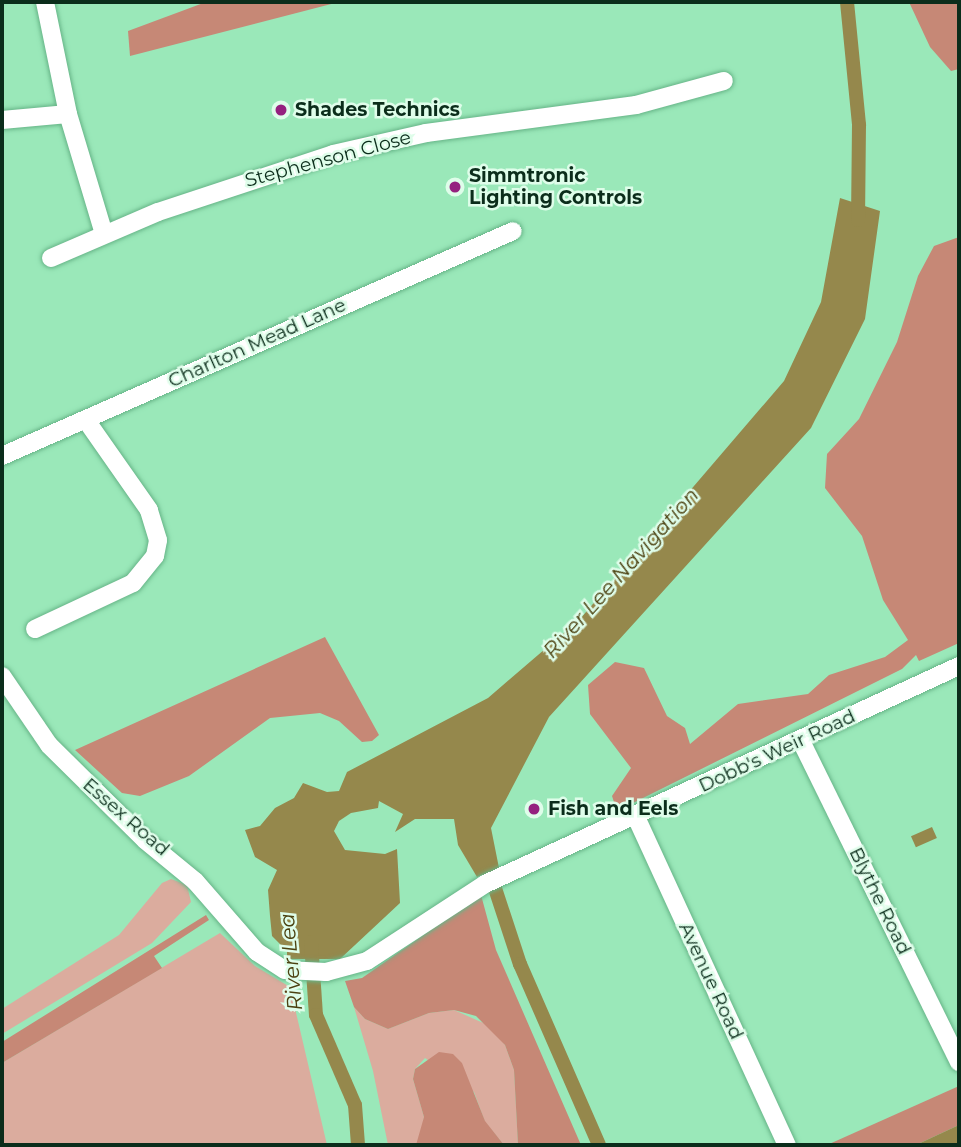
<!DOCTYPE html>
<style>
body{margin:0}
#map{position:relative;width:961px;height:1147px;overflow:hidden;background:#9ae8b9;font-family:Montserrat,sans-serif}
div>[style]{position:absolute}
.green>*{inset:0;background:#dbac9e}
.forest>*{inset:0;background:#c68876}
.water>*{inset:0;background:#95884c;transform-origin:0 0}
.canal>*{height:14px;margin:-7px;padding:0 7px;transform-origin:7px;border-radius:7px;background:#95884c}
.roads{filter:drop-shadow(0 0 2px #66b487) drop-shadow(0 0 2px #66b487)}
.minor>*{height:18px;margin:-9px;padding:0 9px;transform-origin:9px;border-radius:9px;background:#fff}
.dots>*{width:19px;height:19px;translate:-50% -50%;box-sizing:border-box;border:4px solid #dffdea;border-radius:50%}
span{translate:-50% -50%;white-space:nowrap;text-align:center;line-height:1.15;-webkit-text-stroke:5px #dffdea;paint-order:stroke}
.poi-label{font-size:19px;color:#0b2d1b;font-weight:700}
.left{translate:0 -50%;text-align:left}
.street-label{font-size:19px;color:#0b2d1b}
.water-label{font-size:21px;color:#4b4110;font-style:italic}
.frame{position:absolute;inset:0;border:4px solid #0b2d1b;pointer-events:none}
</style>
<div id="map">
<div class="green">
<i style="clip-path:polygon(171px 879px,187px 885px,191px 902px,152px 943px,2px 1034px,2px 1009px,119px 935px,162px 883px)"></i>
<i style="clip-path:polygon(220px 933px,255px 966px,290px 987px,327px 1145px,2px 1145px,2px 1063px)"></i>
<i style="clip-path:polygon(354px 1007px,365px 1019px,388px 1029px,429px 1013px,454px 1010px,490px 1026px,505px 1045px,514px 1070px,518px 1145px,504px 1145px,485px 1122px,474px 1092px,425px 1058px,415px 1069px,413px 1079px,424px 1117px,422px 1134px,416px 1145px,388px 1145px,373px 1071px)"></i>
</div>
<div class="forest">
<i style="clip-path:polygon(206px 2px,339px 2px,130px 56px,128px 31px)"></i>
<i style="clip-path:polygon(909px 2px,959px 2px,959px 69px,951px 71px,930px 47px)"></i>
<i style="clip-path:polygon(959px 237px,959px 643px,919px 661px,916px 655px,902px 669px,617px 811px,612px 796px,631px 768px,590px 714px,588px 685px,615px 662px,644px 668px,667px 716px,685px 728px,690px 744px,738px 704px,808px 694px,829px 675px,885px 657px,908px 640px,883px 600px,862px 536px,825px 488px,827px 454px,859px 419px,897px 342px,918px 276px,934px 246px)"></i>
<i style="clip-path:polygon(325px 637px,379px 735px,372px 741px,362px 742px,339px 721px,320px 713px,270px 718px,189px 776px,140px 796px,122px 793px,75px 750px)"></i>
<i style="clip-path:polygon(481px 895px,496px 950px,581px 1145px,518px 1145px,514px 1070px,505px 1045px,476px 1016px,454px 1010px,429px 1013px,388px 1029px,365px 1019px,354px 1007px,345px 981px,362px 978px)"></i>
<i style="clip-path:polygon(206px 915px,209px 920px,154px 956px,162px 968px,2px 1063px,2px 1042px)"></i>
<i style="clip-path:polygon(439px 1052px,453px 1054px,462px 1063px,485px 1121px,504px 1145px,416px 1145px,424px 1117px,413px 1079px,415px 1069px)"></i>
<i style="clip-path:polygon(959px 1086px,959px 1125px,916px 1145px,827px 1145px)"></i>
</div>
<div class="water">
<i style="clip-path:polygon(840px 198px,880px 211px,865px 319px,811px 428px,549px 717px,491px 828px,499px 868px,477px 877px,458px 845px,454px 819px,415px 819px,395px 832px,403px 814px,379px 801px,378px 808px,351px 813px,339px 821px,334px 831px,345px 850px,385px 854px,397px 849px,400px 903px,340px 959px,287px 959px,287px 951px,272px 936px,270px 916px,268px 890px,277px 870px,255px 857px,245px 830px,260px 826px,275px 808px,294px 798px,303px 783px,327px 792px,339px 791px,347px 772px,488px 698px,580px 619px,784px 381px,821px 302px)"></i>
<i style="left:932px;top:827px;width:12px;height:23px;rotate:66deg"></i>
<i style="clip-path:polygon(959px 1125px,959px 1145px,916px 1145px)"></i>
</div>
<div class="canal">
<i style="left:847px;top:2px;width:124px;rotate:84.4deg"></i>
<i style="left:859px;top:125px;width:95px;rotate:90.6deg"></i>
<i style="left:490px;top:873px;width:96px;rotate:71.8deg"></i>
<i style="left:520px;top:964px;width:197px;rotate:66.4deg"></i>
<i style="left:311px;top:942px;width:73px;rotate:86.1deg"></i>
<i style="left:316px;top:1015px;width:98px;rotate:66.6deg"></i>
<i style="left:355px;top:1105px;width:40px;rotate:85.7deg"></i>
</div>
<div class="roads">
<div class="minor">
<i style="left:45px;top:2px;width:114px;rotate:78.4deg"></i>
<i style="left:68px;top:114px;width:125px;rotate:73.3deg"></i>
<i style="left:2px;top:120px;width:66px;rotate:-5.2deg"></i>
<i style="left:51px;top:258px;width:116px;rotate:-23.3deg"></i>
<i style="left:158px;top:212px;width:184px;rotate:-18.3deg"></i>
<i style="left:333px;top:154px;width:95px;rotate:-12.7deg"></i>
<i style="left:426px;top:133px;width:212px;rotate:-7.6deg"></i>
<i style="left:636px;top:105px;width:91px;rotate:-15.3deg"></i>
<i style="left:2px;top:456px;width:558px;rotate:-23.76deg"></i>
<i style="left:35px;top:629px;width:108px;rotate:-25.1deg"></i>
<i style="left:133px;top:583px;width:35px;rotate:-51deg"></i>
<i style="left:155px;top:556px;width:16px;rotate:-79deg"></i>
<i style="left:158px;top:540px;width:31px;rotate:-107deg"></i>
<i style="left:149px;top:510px;width:110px;rotate:-125deg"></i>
<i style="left:2px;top:676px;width:83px;rotate:55.7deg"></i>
<i style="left:49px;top:745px;width:135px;rotate:44.7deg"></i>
<i style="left:145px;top:840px;width:65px;rotate:39.4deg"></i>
<i style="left:195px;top:881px;width:94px;rotate:48.9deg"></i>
<i style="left:257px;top:952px;width:33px;rotate:33deg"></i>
<i style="left:285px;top:970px;width:41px;rotate:2.8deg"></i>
<i style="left:326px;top:972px;width:42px;rotate:-15deg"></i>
<i style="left:367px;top:961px;width:141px;rotate:-33.1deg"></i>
<i style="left:485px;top:884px;width:522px;rotate:-24.7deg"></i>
<i style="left:801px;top:741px;width:358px;rotate:63.8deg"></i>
<i style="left:636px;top:817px;width:361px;rotate:65.3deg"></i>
</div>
</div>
<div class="dots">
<i style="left:281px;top:110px;background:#95217f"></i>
<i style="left:455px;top:187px;background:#95217f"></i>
<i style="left:534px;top:809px;background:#95217f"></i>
</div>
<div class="poi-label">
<span class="left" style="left:295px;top:110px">Shades Technics</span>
<span class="left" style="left:469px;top:187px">Simmtronic<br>Lighting Controls</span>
<span class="left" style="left:548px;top:809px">Fish and Eels</span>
</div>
<div class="street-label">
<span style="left:328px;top:159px;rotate:-15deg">Stephenson Close</span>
<span style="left:257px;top:343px;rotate:-24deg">Charlton Mead Lane</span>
<span style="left:777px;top:751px;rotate:-25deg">Dobb's Weir Road</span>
<span style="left:126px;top:817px;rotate:41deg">Essex Road</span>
<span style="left:880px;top:901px;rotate:64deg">Blythe Road</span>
<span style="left:711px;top:981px;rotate:65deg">Avenue Road</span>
</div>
<div class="water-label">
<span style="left:621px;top:573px;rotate:-48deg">River Lee Navigation</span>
<span style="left:291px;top:962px;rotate:-95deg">River Lea</span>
</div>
<div class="frame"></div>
</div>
